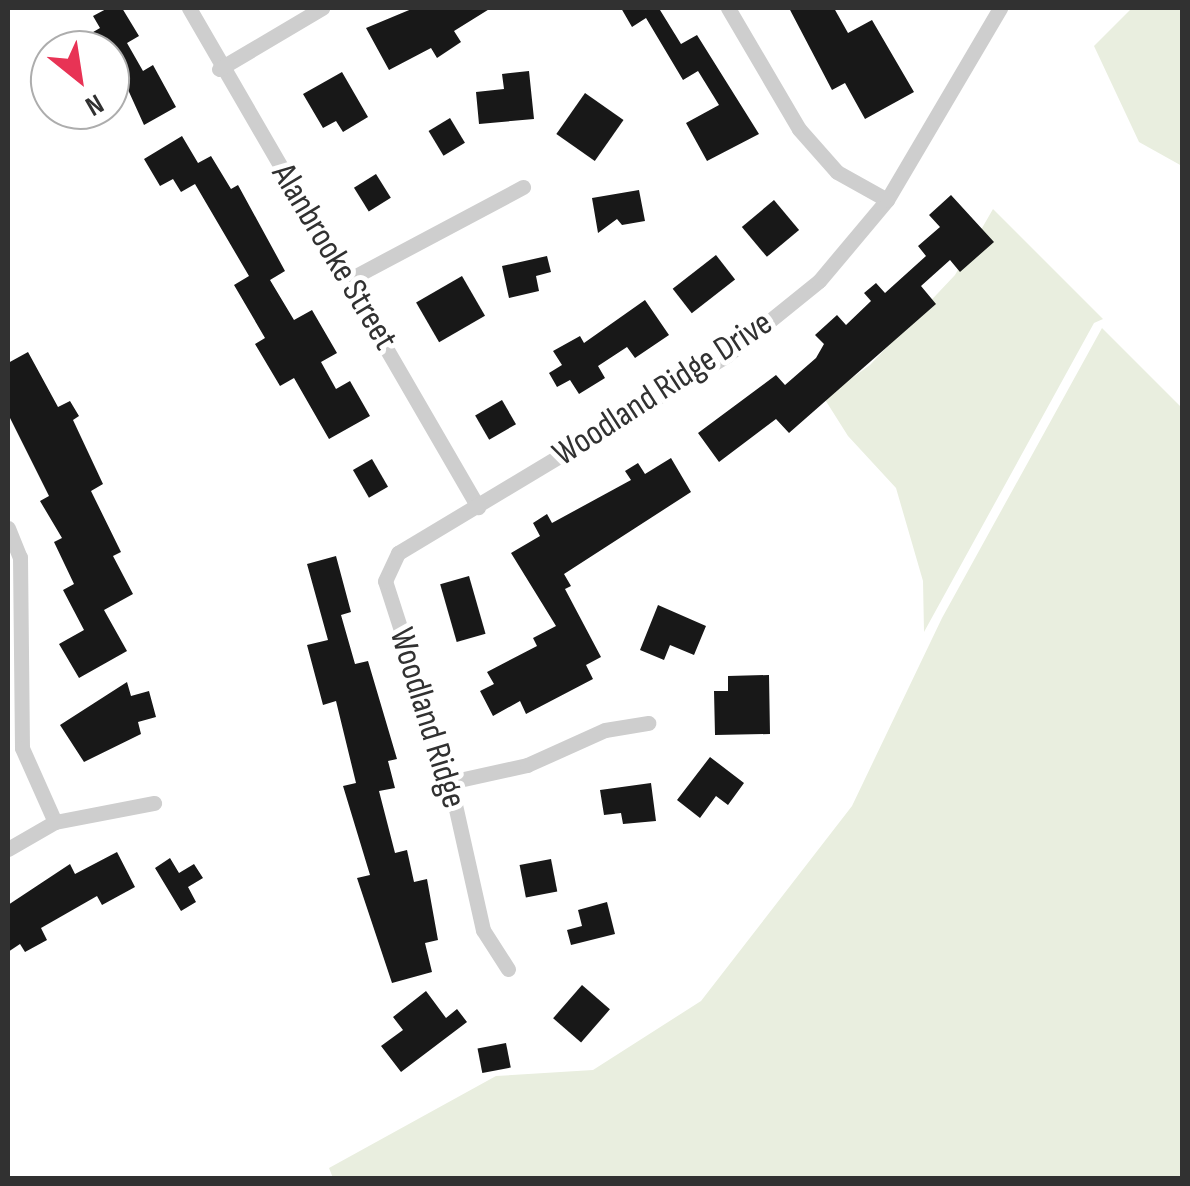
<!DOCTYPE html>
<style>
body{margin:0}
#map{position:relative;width:1190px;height:1186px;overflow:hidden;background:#fff;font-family:"Sofia Sans Condensed",sans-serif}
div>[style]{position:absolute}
.green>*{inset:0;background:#e9eedf}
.building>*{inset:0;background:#181818;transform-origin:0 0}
.street>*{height:15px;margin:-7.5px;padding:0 7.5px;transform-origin:7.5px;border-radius:7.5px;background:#cecece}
span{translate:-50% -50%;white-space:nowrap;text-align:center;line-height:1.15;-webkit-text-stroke:10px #fff;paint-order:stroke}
.street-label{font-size:35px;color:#313131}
.frame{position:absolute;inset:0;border:10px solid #313131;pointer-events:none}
.north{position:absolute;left:30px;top:30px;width:100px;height:100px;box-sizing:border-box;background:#fff;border:2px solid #adadad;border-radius:50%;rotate:150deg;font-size:28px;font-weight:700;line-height:40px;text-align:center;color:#313131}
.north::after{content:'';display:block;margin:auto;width:35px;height:45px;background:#e83355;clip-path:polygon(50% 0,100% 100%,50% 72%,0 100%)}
</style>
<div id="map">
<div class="green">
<i style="clip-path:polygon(1132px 8px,1182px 8px,1182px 166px,1139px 142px,1094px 46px)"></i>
<i style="clip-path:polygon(993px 209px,1103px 319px,1094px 323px,924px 632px,923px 581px,896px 488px,848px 436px,824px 398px,870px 365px,955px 275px)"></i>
<i style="clip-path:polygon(1102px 328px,1182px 408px,1182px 1178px,333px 1178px,329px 1168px,496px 1076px,593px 1070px,701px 1001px,852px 806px,942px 618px)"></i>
</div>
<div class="building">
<i style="clip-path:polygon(108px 8px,122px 8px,139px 36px,127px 43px,143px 71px,153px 65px,176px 107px,144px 125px,110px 50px,97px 50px,88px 35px,100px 28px,93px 16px)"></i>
<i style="clip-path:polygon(414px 8px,491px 8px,454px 31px,461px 42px,437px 58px,431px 48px,389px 70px,366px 28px)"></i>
<i style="clip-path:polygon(621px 8px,664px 8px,660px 10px,681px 44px,697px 35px,759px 134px,707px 161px,686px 123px,719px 105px,698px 71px,683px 80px,646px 18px,632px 27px)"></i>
<i style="clip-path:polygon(789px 8px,834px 8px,848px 33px,872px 20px,914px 92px,865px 119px,845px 83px,832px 90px)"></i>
<i style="clip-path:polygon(529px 71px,534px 119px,479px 124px,476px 92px,504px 89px,502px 74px)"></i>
<i style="clip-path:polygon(342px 72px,368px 117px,343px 132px,336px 121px,323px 128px,303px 94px)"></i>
<i style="left:585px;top:93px;width:47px;height:50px;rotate:35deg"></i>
<i style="left:450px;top:118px;width:29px;height:25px;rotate:59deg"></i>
<i style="clip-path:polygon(182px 136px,198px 163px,211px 156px,231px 189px,238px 185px,285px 271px,270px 280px,294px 320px,312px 310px,337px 353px,321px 362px,336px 389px,350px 381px,370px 416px,329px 439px,294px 378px,280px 386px,255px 344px,265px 338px,234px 285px,249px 276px,195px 184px,181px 192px,173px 179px,160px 186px,144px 159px)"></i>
<i style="left:376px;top:174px;width:28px;height:26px;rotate:58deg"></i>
<i style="clip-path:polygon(639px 190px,645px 221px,622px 225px,617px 219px,598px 233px,592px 198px)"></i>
<i style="clip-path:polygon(951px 195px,994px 242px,960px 272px,950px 260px,921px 286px,936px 304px,789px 433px,776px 419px,719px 462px,698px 433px,776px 375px,785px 385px,816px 358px,824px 344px,815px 335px,837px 315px,846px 325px,871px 301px,864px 293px,876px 283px,885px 293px,926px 256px,918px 246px,940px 227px,929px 215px)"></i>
<i style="left:774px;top:200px;width:39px;height:42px;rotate:50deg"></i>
<i style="left:716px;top:255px;width:31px;height:55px;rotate:52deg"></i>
<i style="clip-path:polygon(547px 256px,551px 272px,536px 276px,539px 291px,509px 298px,502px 266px)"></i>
<i style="left:462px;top:276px;width:46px;height:53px;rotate:60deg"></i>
<i style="clip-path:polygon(645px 300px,669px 335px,635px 358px,627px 347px,598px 366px,605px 378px,579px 394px,570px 380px,557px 387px,549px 373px,562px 365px,553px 351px,580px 336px,584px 343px)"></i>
<i style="clip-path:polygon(28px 352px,58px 407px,70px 401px,79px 416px,73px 420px,103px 484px,91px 491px,121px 552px,113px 556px,133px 594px,104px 610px,127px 651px,79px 678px,59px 644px,84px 630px,63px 590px,74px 584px,54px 542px,62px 538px,40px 501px,49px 496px,8px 414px,8px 363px)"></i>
<i style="left:502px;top:400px;width:28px;height:31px;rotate:60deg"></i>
<i style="clip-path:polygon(671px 458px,691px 492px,564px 574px,571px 586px,565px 589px,601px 657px,586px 665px,593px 679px,526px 714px,520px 701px,493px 716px,480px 691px,494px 684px,487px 672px,537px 646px,533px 638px,556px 626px,511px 553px,540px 536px,533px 523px,547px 514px,552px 523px,631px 480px,625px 471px,638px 463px,645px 474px)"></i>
<i style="left:372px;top:459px;width:32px;height:22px;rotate:60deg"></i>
<i style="clip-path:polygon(336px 556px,351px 612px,341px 615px,355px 664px,368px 661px,397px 759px,388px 761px,395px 788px,379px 791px,395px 853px,407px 850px,414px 882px,427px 879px,438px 940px,425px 943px,432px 972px,392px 983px,357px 878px,370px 875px,343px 786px,356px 783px,336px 701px,323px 705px,307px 645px,328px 640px,307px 564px)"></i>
<i style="left:469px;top:576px;width:60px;height:30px;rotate:74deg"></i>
<i style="clip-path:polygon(658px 605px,706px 626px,694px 655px,670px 645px,664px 660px,640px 650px)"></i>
<i style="clip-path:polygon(769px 675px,770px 734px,715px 735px,714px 691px,728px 691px,728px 676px)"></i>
<i style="clip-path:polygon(127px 682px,131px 696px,149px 691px,156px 717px,138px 722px,141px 734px,84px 762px,60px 725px)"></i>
<i style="clip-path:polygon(710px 757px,744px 783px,728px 805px,716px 796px,700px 818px,677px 800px)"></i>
<i style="clip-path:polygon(651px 783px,656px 821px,623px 824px,621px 813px,604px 815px,600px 790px)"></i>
<i style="clip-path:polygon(117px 852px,135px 887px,102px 905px,97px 896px,41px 928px,47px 940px,25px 952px,20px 944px,8px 952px,8px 905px,70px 864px,75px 874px)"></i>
<i style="clip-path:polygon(170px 858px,179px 873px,194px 864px,203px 878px,188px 887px,196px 902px,181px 911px,155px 868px)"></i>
<i style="left:551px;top:859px;width:33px;height:32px;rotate:79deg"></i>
<i style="clip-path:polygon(607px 902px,615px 934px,571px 945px,567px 930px,582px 926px,578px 910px)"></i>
<i style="left:582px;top:985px;width:37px;height:44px;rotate:41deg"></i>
<i style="clip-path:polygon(426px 991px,446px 1018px,457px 1009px,467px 1022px,401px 1072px,381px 1046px,403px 1030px,393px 1017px)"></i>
<i style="left:506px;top:1043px;width:25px;height:29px;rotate:79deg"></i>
</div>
<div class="street">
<i style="left:189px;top:8px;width:577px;rotate:59.92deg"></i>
<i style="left:728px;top:8px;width:140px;rotate:59.6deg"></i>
<i style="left:799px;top:129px;width:57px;rotate:48.5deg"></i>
<i style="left:837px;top:172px;width:57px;rotate:29.2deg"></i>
<i style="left:219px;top:69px;width:120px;rotate:-30.6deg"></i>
<i style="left:350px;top:279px;width:196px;rotate:-28deg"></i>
<i style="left:8px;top:528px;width:31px;rotate:68deg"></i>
<i style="left:20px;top:557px;width:191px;rotate:89.4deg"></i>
<i style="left:22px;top:748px;width:81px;rotate:66deg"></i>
<i style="left:450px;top:782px;width:79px;rotate:-12.4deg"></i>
<i style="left:527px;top:765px;width:85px;rotate:-24.2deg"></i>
<i style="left:605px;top:730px;width:44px;rotate:-9.2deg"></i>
<i style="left:8px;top:849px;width:54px;rotate:-29.9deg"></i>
<i style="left:55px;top:822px;width:101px;rotate:-10.9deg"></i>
<i style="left:508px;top:969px;width:46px;rotate:-122.7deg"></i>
<i style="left:483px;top:930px;width:152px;rotate:-102.6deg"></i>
<i style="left:450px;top:782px;width:211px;rotate:-107.9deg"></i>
<i style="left:385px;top:581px;width:31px;rotate:-65deg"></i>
<i style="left:398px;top:553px;width:383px;rotate:-31deg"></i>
<i style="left:726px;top:356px;width:119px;rotate:-38.9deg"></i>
<i style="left:819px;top:281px;width:106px;rotate:-50deg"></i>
<i style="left:887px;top:200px;width:223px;rotate:-59.5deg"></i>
</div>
<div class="street-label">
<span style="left:334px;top:257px;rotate:59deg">Alanbrooke Street</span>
<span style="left:663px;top:389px;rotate:-33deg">Woodland Ridge Drive</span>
<span style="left:427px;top:718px;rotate:73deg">Woodland Ridge</span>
</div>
<div class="frame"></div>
<div class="north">N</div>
</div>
